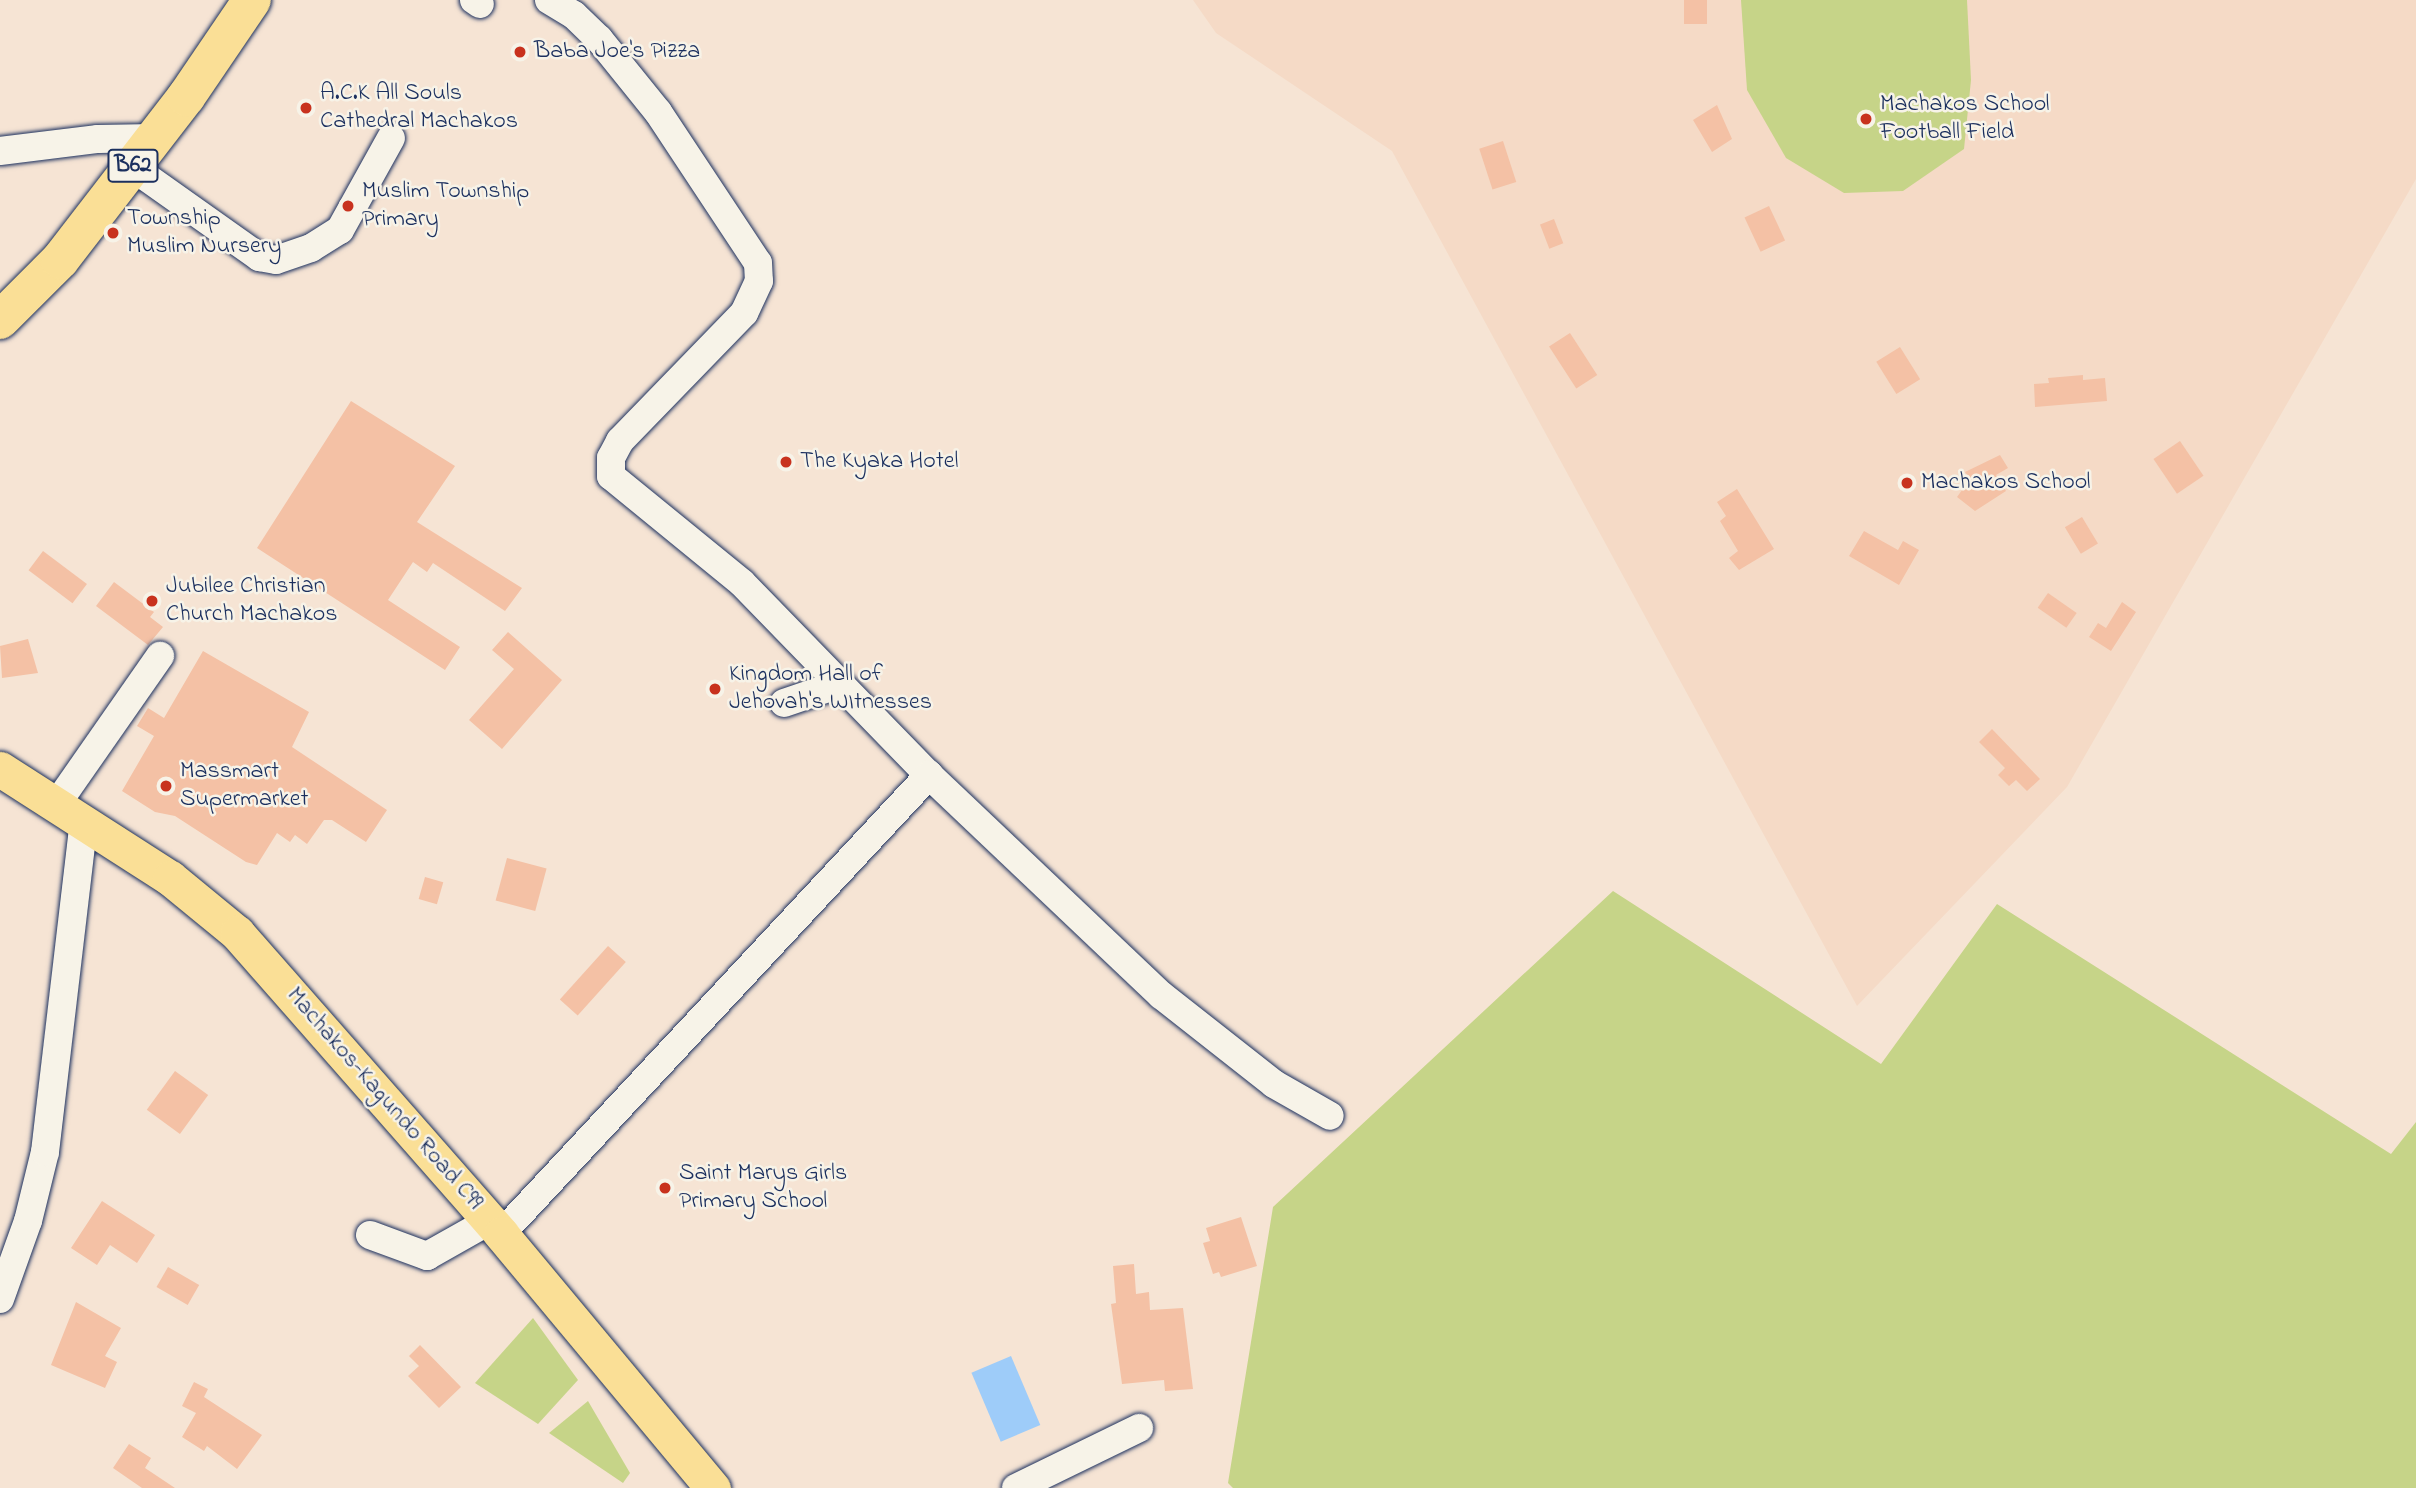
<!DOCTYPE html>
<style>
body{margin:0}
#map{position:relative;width:2416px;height:1488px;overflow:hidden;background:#f6e4d4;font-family:"Indie Flower",sans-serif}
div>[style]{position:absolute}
.built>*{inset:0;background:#f5dac6}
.green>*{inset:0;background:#c6d488}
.water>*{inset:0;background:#9eccf9;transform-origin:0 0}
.building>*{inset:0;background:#f4c1a5;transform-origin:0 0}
.roads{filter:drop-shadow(0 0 2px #1b2f5e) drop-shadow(0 0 2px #1b2f5e)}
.minor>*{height:28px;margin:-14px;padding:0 14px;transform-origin:14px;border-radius:14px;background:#f7f3e8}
.major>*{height:35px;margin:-17.5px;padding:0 17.5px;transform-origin:17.5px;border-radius:17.5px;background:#fadf96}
.highway>*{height:38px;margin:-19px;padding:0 19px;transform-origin:19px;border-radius:19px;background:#fadf96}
.dots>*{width:19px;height:19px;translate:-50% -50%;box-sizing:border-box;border:4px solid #f7f3e8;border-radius:50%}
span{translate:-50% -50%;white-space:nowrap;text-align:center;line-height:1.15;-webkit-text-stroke:5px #f7f3e8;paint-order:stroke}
.shield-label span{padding:2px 5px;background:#f7f3e8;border:2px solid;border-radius:5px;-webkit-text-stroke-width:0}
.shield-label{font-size:23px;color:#1b2f5e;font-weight:700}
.poi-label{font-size:24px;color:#1b2f5e}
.left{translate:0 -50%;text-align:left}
.street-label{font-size:24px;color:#1b2f5e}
</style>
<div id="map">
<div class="built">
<i style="clip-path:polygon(1193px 0,2416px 0,2416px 179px,2067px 787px,1857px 1006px,1392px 151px,1216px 33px)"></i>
</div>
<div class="green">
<i style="clip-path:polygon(1741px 0,1967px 0,1971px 80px,1964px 149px,1903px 191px,1844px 193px,1786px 158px,1747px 90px)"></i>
<i style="clip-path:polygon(1613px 891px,1881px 1064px,1997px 904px,2391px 1154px,2416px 1122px,2416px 1488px,1233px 1488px,1228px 1483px,1273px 1207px)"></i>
<i style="clip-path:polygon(533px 1318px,578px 1380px,538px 1424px,475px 1383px)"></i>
<i style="clip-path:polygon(588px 1401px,630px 1473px,623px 1483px,549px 1433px)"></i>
</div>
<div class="water">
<i style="left:1011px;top:1356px;width:75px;height:43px;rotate:67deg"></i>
</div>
<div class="building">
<i style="left:1684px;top:0;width:23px;height:24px"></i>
<i style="clip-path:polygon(1717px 105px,1732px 139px,1712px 152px,1693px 120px)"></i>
<i style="left:1503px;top:141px;width:43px;height:25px;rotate:72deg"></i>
<i style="left:1769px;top:206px;width:38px;height:27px;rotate:65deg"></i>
<i style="left:1554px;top:219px;width:26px;height:15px;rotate:69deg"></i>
<i style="left:1570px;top:333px;width:50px;height:25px;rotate:57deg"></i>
<i style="left:1900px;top:347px;width:38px;height:28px;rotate:58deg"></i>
<i style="clip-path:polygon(2083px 375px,2083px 380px,2105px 378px,2107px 401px,2035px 407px,2034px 384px,2049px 383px,2048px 378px)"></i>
<i style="clip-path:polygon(351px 401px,455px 466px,417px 522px,522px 588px,505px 611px,433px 563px,427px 572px,413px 562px,388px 600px,460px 647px,445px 670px,257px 548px)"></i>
<i style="left:2180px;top:441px;width:42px;height:32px;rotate:56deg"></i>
<i style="clip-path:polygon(2000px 455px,2008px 468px,1996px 475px,2006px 491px,1975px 511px,1957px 497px,1970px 479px,1965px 472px)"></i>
<i style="clip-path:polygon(1737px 489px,1774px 549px,1739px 570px,1729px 558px,1738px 551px,1720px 521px,1726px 516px,1717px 502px)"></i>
<i style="left:2082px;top:517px;width:31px;height:20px;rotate:59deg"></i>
<i style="clip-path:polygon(1864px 531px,1898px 550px,1903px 541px,1919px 550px,1899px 585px,1849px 556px)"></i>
<i style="left:43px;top:551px;width:55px;height:24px;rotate:37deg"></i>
<i style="clip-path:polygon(114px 582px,154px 612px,150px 617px,163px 627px,148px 645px,96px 606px)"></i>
<i style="left:2048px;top:593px;width:35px;height:18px;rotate:35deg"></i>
<i style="clip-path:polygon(2122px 602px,2136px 612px,2111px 651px,2089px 637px,2098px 623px,2106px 628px)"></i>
<i style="clip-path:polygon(508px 632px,562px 680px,502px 749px,469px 720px,514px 669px,492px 650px)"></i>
<i style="clip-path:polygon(28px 639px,38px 673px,2px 678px,0 646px)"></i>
<i style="clip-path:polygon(203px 651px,309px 712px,292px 747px,387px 810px,366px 842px,332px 820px,324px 820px,307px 844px,295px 835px,290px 842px,277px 833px,257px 865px,246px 862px,175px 816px,155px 812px,122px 791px,154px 736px,137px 726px,148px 708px,164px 718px)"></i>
<i style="clip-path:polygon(1992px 729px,2040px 779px,2027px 791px,2016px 780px,2009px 786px,1998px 775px,2005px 768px,1979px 742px)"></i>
<i style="left:507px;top:858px;width:41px;height:44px;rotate:15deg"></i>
<i style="left:425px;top:877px;width:19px;height:23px;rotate:16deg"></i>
<i style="left:608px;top:946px;width:24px;height:72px;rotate:42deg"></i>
<i style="left:175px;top:1071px;width:41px;height:48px;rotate:36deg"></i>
<i style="clip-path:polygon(102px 1201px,155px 1235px,137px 1263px,110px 1245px,97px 1265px,71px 1248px)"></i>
<i style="clip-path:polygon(1241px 1217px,1257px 1266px,1221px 1277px,1219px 1272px,1213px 1274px,1203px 1243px,1210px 1241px,1206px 1228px)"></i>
<i style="clip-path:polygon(1134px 1264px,1136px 1294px,1149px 1292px,1150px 1310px,1183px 1308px,1193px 1389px,1165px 1391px,1164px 1380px,1122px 1384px,1111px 1304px,1116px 1303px,1113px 1266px)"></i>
<i style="left:168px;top:1267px;width:36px;height:23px;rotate:30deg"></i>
<i style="clip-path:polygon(76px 1302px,121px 1328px,105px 1356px,117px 1362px,105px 1388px,51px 1365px)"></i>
<i style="clip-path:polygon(420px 1345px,461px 1387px,439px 1408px,408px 1376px,419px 1366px,409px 1356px)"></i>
<i style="clip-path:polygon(194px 1382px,208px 1389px,204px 1397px,262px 1435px,237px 1469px,207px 1446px,204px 1451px,182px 1437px,196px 1413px,182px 1406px)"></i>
<i style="clip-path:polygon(129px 1444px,151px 1458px,145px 1468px,175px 1488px,142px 1488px,113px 1468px)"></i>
</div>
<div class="roads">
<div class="minor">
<i style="left:474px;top:0;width:7px;rotate:34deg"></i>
<i style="left:549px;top:0;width:29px;rotate:31deg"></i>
<i style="left:574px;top:15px;width:35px;rotate:44deg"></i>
<i style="left:599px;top:39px;width:94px;rotate:51.1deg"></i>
<i style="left:658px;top:112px;width:181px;rotate:56.5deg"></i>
<i style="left:758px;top:263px;width:18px;rotate:87deg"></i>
<i style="left:759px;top:281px;width:35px;rotate:115deg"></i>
<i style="left:744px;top:313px;width:178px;rotate:134.1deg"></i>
<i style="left:620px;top:441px;width:19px;rotate:118deg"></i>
<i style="left:611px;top:458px;width:18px;rotate:90deg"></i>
<i style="left:611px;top:476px;width:169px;rotate:39.2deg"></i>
<i style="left:742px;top:583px;width:268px;rotate:45.8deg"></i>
<i style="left:929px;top:775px;width:320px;rotate:43.5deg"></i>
<i style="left:1161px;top:995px;width:144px;rotate:38.2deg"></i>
<i style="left:1274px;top:1084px;width:64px;rotate:29.7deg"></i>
<i style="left:0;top:151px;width:99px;rotate:-7deg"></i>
<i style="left:98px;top:139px;width:57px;rotate:-1deg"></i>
<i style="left:132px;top:167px;width:156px;rotate:35.3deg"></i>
<i style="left:259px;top:257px;width:17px;rotate:10deg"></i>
<i style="left:276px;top:260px;width:37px;rotate:-19deg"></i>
<i style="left:311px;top:248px;width:34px;rotate:-32deg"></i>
<i style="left:340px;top:230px;width:105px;rotate:-61deg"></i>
<i style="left:784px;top:703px;width:59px;rotate:-18.7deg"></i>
<i style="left:56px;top:805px;width:182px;rotate:-55.1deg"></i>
<i style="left:501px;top:1234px;width:628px;rotate:-47deg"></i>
<i style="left:370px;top:1235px;width:61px;rotate:20.2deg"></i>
<i style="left:427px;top:1256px;width:71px;rotate:-29.4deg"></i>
<i style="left:0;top:1299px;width:83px;rotate:-70.3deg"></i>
<i style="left:28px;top:1221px;width:71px;rotate:-76.2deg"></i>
<i style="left:45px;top:1152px;width:332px;rotate:-83.3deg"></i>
<i style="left:1016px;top:1488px;width:137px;rotate:-26deg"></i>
</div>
<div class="major">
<i style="left:0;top:769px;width:202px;rotate:32.7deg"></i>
<i style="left:170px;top:878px;width:87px;rotate:39.4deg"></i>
<i style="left:237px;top:933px;width:400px;rotate:48.7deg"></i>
<i style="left:501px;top:1234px;width:331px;rotate:50.2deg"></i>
</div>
<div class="highway">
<i style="left:0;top:320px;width:85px;rotate:-45deg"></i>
<i style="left:60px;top:260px;width:206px;rotate:-52.3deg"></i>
<i style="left:186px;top:97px;width:117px;rotate:-55.8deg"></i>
</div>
</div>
<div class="dots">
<i style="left:520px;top:52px;background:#c8321e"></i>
<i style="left:306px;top:108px;background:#c8321e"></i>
<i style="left:1866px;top:119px;background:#c8321e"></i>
<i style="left:348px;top:206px;background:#c8321e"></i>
<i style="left:113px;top:233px;background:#c8321e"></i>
<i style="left:786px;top:462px;background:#c8321e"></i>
<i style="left:1907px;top:483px;background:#c8321e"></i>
<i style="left:152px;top:601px;background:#c8321e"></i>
<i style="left:715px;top:689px;background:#c8321e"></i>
<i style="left:166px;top:786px;background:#c8321e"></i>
<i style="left:665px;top:1188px;background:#c8321e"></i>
</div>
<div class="shield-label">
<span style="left:133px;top:166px">B62</span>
</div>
<div class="poi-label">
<span class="left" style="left:534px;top:52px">Baba Joe's Pizza</span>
<span class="left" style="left:320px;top:108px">A.C.K All Souls<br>Cathedral Machakos</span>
<span class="left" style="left:1880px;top:119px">Machakos School<br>Football Field</span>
<span class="left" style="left:362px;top:206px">Muslim Township<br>Primary</span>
<span class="left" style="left:127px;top:233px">Township<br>Muslim Nursery</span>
<span class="left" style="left:800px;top:462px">The Kyaka Hotel</span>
<span class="left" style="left:1921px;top:483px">Machakos School</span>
<span class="left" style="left:166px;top:601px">Jubilee Christian<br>Church Machakos</span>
<span class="left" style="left:729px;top:689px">Kingdom Hall of<br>Jehovah's WItnesses</span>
<span class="left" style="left:180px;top:786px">Massmart<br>Supermarket</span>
<span class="left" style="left:679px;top:1188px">Saint Marys Girls<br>Primary School</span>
</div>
<div class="street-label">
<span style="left:384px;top:1099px;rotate:49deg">Machakos-Kagundo Road C99</span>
</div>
</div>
